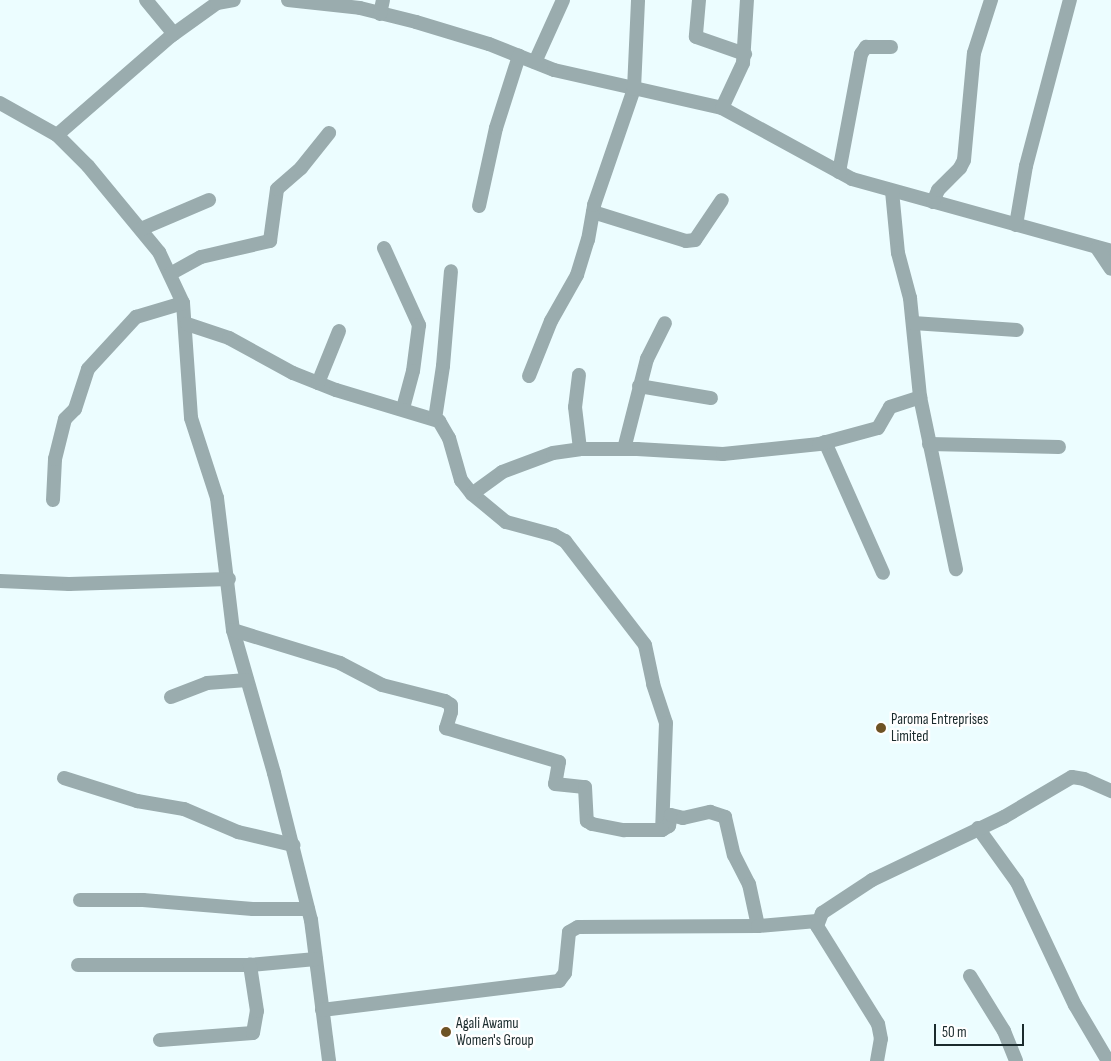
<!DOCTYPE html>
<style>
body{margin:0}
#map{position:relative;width:1111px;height:1061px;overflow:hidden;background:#ecfdff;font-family:"Sofia Sans Condensed",sans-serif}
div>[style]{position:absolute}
.minor>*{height:14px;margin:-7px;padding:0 7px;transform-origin:7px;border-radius:7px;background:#9aacae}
.dots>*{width:14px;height:14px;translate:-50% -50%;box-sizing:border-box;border:2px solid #fff;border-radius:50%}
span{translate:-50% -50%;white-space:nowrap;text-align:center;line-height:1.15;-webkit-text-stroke:5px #fff;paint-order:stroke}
.poi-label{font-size:15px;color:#1b2b2d}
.left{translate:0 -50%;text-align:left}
.scale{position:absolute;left:934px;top:1024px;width:90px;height:22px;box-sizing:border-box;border:2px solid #1b2b2d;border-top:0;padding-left:6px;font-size:15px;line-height:18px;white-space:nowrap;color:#1b2b2d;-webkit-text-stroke:4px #fff;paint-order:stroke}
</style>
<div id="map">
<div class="minor">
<i style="left:146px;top:0;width:44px;rotate:50.5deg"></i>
<i style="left:288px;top:0;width:72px;rotate:6.3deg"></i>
<i style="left:360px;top:8px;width:58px;rotate:14deg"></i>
<i style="left:416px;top:22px;width:76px;rotate:16.8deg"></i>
<i style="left:489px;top:44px;width:70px;rotate:21.8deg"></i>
<i style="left:554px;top:70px;width:172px;rotate:12.7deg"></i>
<i style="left:722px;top:108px;width:148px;rotate:28.6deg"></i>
<i style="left:852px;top:179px;width:269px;rotate:15.5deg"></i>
<i style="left:699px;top:0;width:37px;rotate:95deg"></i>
<i style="left:696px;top:37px;width:52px;rotate:19.1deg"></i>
<i style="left:380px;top:14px;width:14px;rotate:-78deg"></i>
<i style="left:535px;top:62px;width:68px;rotate:-65.7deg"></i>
<i style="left:0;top:103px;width:65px;rotate:29.3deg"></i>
<i style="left:57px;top:135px;width:44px;rotate:45deg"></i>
<i style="left:88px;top:166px;width:112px;rotate:50.5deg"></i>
<i style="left:159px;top:252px;width:56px;rotate:64.8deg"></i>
<i style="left:183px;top:303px;width:115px;rotate:86deg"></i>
<i style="left:191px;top:418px;width:84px;rotate:72deg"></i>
<i style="left:217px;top:498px;width:133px;rotate:83.1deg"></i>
<i style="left:233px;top:630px;width:149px;rotate:74deg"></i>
<i style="left:274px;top:773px;width:152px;rotate:75.9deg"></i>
<i style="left:311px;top:920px;width:142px;rotate:82.7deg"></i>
<i style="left:722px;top:108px;width:50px;rotate:-65deg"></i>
<i style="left:743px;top:63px;width:63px;rotate:-86.4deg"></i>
<i style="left:57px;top:135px;width:151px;rotate:-41deg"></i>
<i style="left:171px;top:36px;width:57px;rotate:-35.7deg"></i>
<i style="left:217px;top:3px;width:17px;rotate:-10deg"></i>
<i style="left:839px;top:172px;width:120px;rotate:-79.4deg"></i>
<i style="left:861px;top:54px;width:9px;rotate:-54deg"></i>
<i style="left:866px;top:47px;width:25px"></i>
<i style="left:892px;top:191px;width:62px;rotate:84.5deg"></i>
<i style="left:898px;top:253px;width:47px;rotate:75.1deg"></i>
<i style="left:910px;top:298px;width:100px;rotate:84.2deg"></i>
<i style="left:920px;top:397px;width:176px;rotate:78.2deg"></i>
<i style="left:933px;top:202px;width:13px;rotate:-67deg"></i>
<i style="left:938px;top:190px;width:31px;rotate:-45deg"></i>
<i style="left:960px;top:168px;width:9px;rotate:-63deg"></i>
<i style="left:964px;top:160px;width:107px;rotate:-84.7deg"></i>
<i style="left:974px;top:53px;width:56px;rotate:-72.2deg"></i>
<i style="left:479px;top:206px;width:80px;rotate:-77.7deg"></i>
<i style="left:496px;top:128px;width:76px;rotate:-72.3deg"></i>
<i style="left:593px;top:212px;width:97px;rotate:17.3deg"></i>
<i style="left:686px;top:241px;width:9px;rotate:-6deg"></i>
<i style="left:695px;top:240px;width:48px;rotate:-56deg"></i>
<i style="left:1016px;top:225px;width:60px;rotate:-80.4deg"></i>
<i style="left:1026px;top:166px;width:172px;rotate:-75.2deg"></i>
<i style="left:141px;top:229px;width:74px;rotate:-23.1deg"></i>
<i style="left:384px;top:248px;width:85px;rotate:65.6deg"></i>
<i style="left:419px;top:325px;width:46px;rotate:97.4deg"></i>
<i style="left:413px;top:371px;width:39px;rotate:105deg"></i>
<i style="left:1097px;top:248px;width:25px;rotate:56deg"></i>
<i style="left:170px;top:274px;width:35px;rotate:-29deg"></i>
<i style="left:201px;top:257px;width:71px;rotate:-13.1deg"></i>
<i style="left:270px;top:241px;width:52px;rotate:-82.3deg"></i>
<i style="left:277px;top:189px;width:32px;rotate:-41deg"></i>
<i style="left:301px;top:168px;width:45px;rotate:-51.3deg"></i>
<i style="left:913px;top:323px;width:104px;rotate:3.9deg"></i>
<i style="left:187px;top:324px;width:44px;rotate:18.4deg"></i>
<i style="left:229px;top:338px;width:73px;rotate:28.7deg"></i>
<i style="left:293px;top:373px;width:46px;rotate:21.6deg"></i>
<i style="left:336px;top:390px;width:108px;rotate:16.8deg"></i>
<i style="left:439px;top:421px;width:20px;rotate:60deg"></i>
<i style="left:449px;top:438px;width:44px;rotate:74.1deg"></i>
<i style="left:461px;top:480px;width:18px;rotate:52deg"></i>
<i style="left:472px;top:494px;width:44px;rotate:39.5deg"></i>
<i style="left:506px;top:522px;width:50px;rotate:15.2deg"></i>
<i style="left:554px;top:535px;width:13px;rotate:29deg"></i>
<i style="left:565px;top:541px;width:131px;rotate:52.4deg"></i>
<i style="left:645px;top:645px;width:40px;rotate:78deg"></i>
<i style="left:653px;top:684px;width:41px;rotate:71.6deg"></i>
<i style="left:666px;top:723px;width:107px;rotate:92.1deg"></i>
<i style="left:662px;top:830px;width:8px;rotate:-30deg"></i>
<i style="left:669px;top:826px;width:11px;rotate:-80deg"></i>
<i style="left:671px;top:815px;width:12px;rotate:14deg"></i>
<i style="left:683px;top:818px;width:28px;rotate:-13deg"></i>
<i style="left:710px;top:812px;width:16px;rotate:18deg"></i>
<i style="left:725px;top:817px;width:39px;rotate:77deg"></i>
<i style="left:734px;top:855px;width:33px;rotate:63deg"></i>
<i style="left:749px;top:884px;width:43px;rotate:77.9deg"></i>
<i style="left:579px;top:375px;width:32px;rotate:97deg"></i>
<i style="left:575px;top:407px;width:42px;rotate:83.2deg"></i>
<i style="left:529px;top:376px;width:59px;rotate:-68.2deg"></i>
<i style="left:551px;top:321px;width:53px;rotate:-60.5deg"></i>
<i style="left:577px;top:275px;width:37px;rotate:-73deg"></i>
<i style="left:588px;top:240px;width:36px;rotate:-80deg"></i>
<i style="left:594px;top:205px;width:123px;rotate:-71deg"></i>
<i style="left:634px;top:89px;width:89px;rotate:-87.4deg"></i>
<i style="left:318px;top:383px;width:56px;rotate:-68deg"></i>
<i style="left:639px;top:386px;width:73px;rotate:9.5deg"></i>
<i style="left:435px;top:419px;width:54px;rotate:-81.4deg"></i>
<i style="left:443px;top:366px;width:95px;rotate:-85.2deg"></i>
<i style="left:825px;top:442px;width:143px;rotate:66.1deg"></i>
<i style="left:929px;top:444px;width:130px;rotate:1.3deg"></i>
<i style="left:624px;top:449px;width:93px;rotate:-75.7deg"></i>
<i style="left:647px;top:359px;width:40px;rotate:-63.4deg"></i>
<i style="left:472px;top:494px;width:37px;rotate:-36deg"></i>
<i style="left:502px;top:472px;width:54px;rotate:-20.4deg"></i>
<i style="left:553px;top:453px;width:27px;rotate:-8deg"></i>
<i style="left:580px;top:449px;width:57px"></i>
<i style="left:637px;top:449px;width:86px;rotate:3.3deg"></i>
<i style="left:723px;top:454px;width:97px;rotate:-5.9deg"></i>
<i style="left:819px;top:444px;width:61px;rotate:-15.2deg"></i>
<i style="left:878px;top:428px;width:24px;rotate:-60deg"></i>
<i style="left:890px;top:407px;width:32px;rotate:-18deg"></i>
<i style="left:53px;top:500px;width:41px;rotate:-87.2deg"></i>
<i style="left:55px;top:459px;width:41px;rotate:-76deg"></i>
<i style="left:65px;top:419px;width:14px;rotate:-45deg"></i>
<i style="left:75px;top:409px;width:42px;rotate:-72deg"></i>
<i style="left:88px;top:369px;width:71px;rotate:-47.3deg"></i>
<i style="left:136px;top:317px;width:49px;rotate:-16.6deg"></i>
<i style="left:0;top:581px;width:69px;rotate:2.5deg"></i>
<i style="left:69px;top:584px;width:160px;rotate:-1.8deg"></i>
<i style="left:233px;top:630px;width:112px;rotate:17.1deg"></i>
<i style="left:340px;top:663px;width:47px;rotate:27.6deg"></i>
<i style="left:382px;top:685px;width:65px;rotate:14.3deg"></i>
<i style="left:445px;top:701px;width:7px;rotate:34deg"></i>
<i style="left:451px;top:705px;width:7px;rotate:90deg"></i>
<i style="left:451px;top:712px;width:17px;rotate:107deg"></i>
<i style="left:446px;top:728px;width:118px;rotate:16.7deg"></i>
<i style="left:559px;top:762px;width:22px;rotate:100deg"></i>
<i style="left:555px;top:784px;width:30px;rotate:6deg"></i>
<i style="left:585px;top:787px;width:34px;rotate:87deg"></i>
<i style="left:587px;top:821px;width:6px;rotate:31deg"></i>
<i style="left:592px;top:824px;width:33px;rotate:11deg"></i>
<i style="left:624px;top:830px;width:38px"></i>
<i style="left:171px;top:697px;width:39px;rotate:-21deg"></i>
<i style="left:207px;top:683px;width:40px;rotate:-4.3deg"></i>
<i style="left:64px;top:778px;width:77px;rotate:17.5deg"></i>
<i style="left:137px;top:801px;width:48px;rotate:9.7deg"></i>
<i style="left:184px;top:809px;width:59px;rotate:23.1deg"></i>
<i style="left:238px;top:832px;width:57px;rotate:13.3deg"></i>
<i style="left:978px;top:828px;width:67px;rotate:54.2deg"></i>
<i style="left:1017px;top:882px;width:136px;rotate:64.8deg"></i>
<i style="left:1075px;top:1005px;width:65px;rotate:59.5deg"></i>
<i style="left:80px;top:900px;width:63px"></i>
<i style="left:143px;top:900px;width:110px;rotate:4.7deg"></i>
<i style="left:253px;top:909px;width:55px"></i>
<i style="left:78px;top:965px;width:172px"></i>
<i style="left:250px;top:965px;width:66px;rotate:-5.2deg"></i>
<i style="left:970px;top:976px;width:65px;rotate:58.3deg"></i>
<i style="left:1004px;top:1031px;width:32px;rotate:68deg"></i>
<i style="left:322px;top:1010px;width:239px;rotate:-7deg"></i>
<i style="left:559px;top:981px;width:10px;rotate:-53deg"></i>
<i style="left:565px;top:973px;width:41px;rotate:-84.4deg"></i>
<i style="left:569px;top:932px;width:10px;rotate:-29deg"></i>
<i style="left:578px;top:927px;width:180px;rotate:-0.3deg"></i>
<i style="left:758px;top:926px;width:59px;rotate:-4.8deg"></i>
<i style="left:160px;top:1040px;width:93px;rotate:-4.3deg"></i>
<i style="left:253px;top:1033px;width:22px;rotate:-80deg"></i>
<i style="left:257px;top:1011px;width:47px;rotate:-98.7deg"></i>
<i style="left:877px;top:1061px;width:22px;rotate:-80deg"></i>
<i style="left:881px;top:1039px;width:15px;rotate:-101deg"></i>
<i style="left:878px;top:1024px;width:115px;rotate:-121.9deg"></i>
<i style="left:817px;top:926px;width:14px;rotate:-69deg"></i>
<i style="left:822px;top:913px;width:60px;rotate:-33.4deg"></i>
<i style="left:872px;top:880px;width:146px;rotate:-25.5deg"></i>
<i style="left:1004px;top:817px;width:79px;rotate:-30.5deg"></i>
<i style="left:1072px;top:777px;width:12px;rotate:9deg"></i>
<i style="left:1084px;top:779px;width:30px;rotate:24deg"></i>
</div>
<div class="dots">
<i style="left:881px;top:728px;background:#6e5325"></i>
<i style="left:446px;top:1032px;background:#6e5325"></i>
</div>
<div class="poi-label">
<span class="left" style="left:891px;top:728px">Paroma Entreprises<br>Limited</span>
<span class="left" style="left:456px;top:1032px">Agali Awamu<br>Women's Group</span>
</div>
<div class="scale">50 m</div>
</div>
